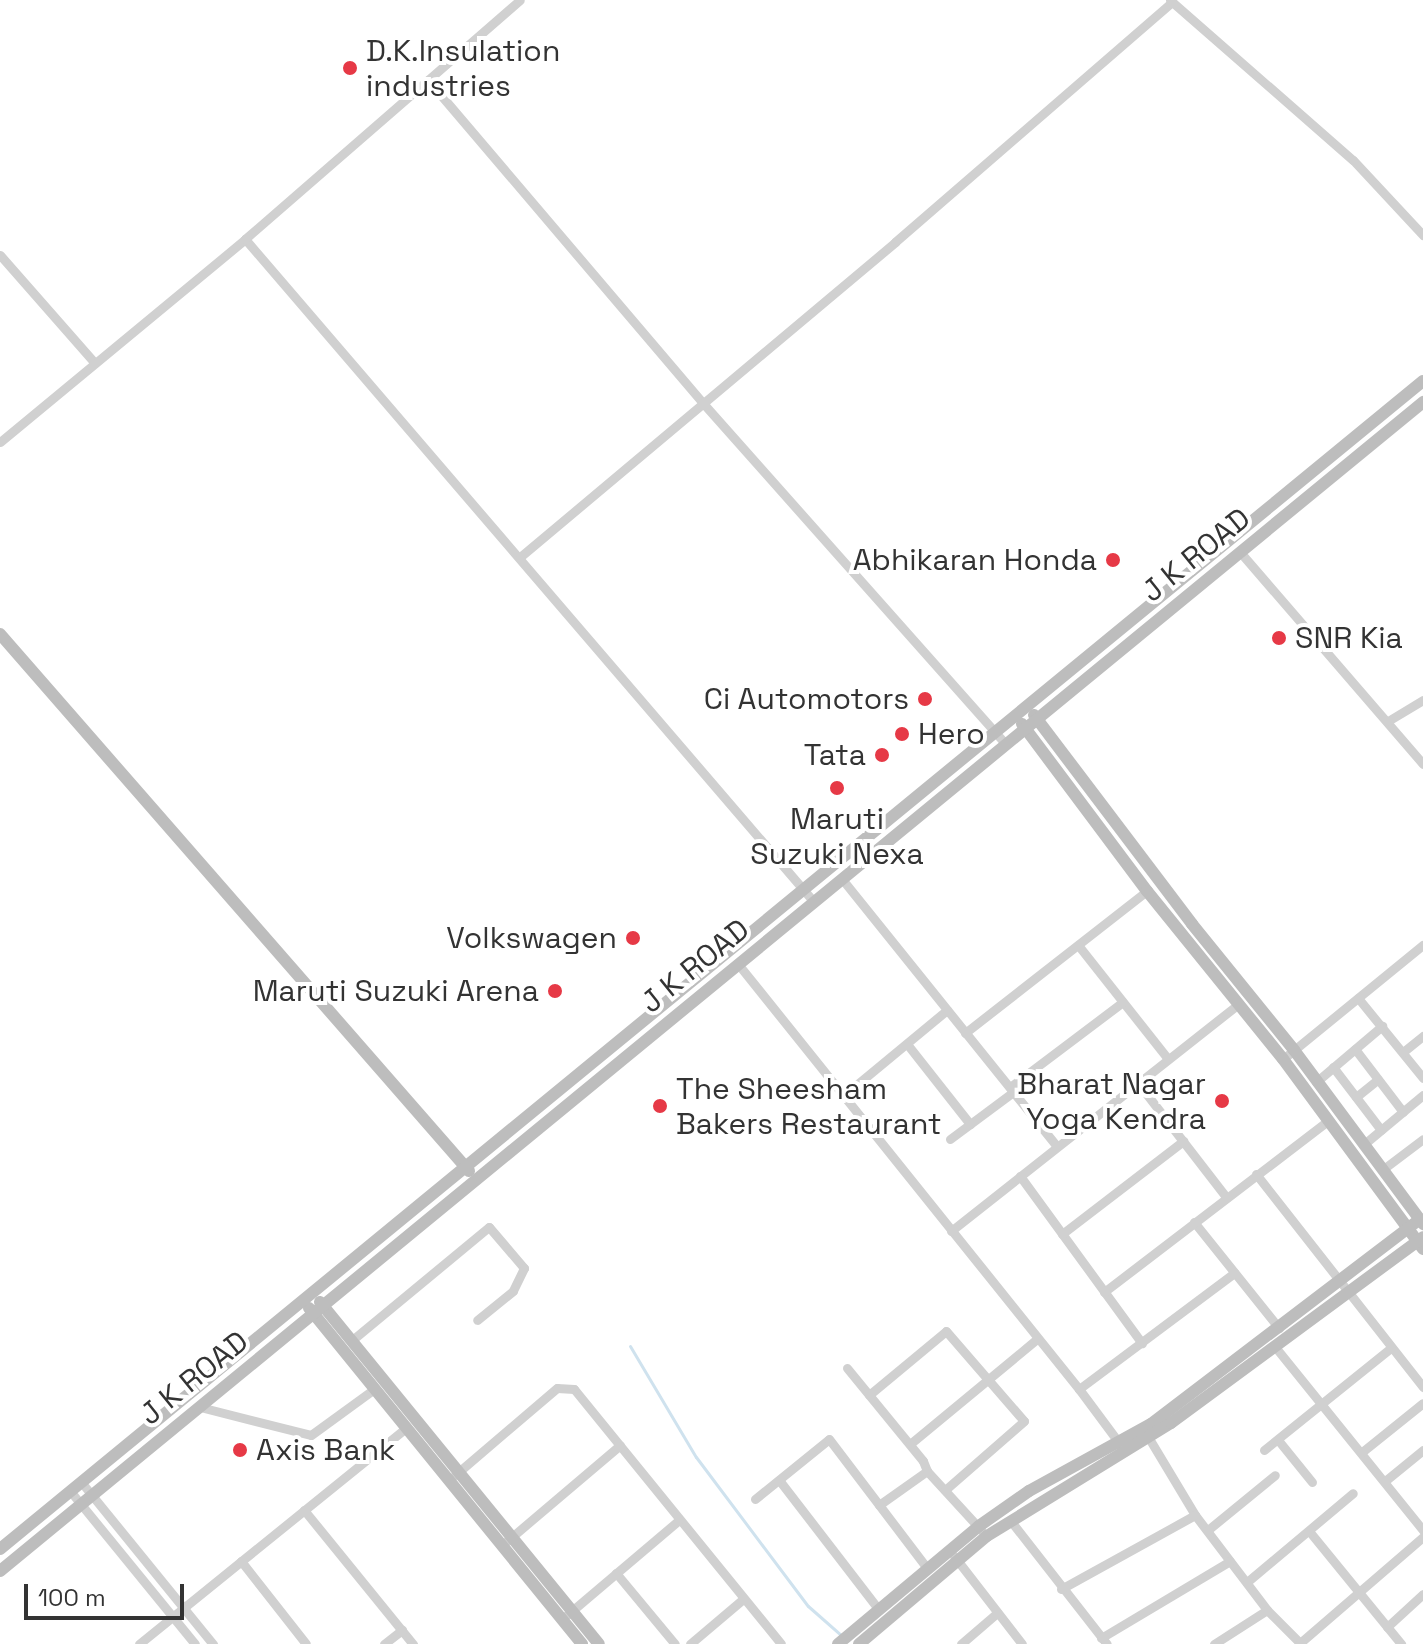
<!DOCTYPE html>
<style>
body{margin:0}
#map{position:relative;width:1423px;height:1644px;overflow:hidden;background:#fff;font-family:"Space Grotesk",sans-serif}
div>[style]{position:absolute}
.stream>*{height:3px;margin:-1.5px;padding:0 1.5px;transform-origin:1.5px;border-radius:1.5px;background:#cfe2ee}
.street>*{height:9px;margin:-4.5px;padding:0 4.5px;transform-origin:4.5px;border-radius:4.5px;background:#d0d0d0}
.secondary>*{height:12px;margin:-6px;padding:0 6px;transform-origin:6px;border-radius:6px;background:#bdbdbd}
.dots>*{width:22px;height:22px;translate:-50% -50%;box-sizing:border-box;border:4px solid #fff;border-radius:50%}
span{translate:-50% -50%;white-space:nowrap;text-align:center;line-height:1.15;-webkit-text-stroke:8px #fff;paint-order:stroke}
.poi-label{font-size:30px;color:#333}
.left{translate:0 -50%;text-align:left}
.right{translate:-100% -50%;text-align:right}
.street-label{font-size:30px;color:#333}
.scale{position:absolute;left:24px;top:1584px;width:160px;height:36px;box-sizing:border-box;border:4px solid #333;border-top:0;padding-left:10px;font-size:24px;line-height:28px;white-space:nowrap;color:#333;-webkit-text-stroke:6px #fff;paint-order:stroke}
</style>
<div id="map">
<div class="stream">
<i style="left:630px;top:1346px;width:129px;rotate:59.3deg"></i>
<i style="left:696px;top:1457px;width:186px;rotate:53.1deg"></i>
<i style="left:808px;top:1606px;width:44px;rotate:41.3deg"></i>
</div>
<div class="street">
<i style="left:1170px;top:0;width:243px;rotate:41.2deg"></i>
<i style="left:1353px;top:160px;width:103px;rotate:47deg"></i>
<i style="left:428px;top:80px;width:423px;rotate:49.6deg"></i>
<i style="left:702px;top:402px;width:458px;rotate:48.4deg"></i>
<i style="left:245px;top:239px;width:874px;rotate:49.36deg"></i>
<i style="left:0;top:255px;width:142px;rotate:48.7deg"></i>
<i style="left:0;top:442px;width:318px;rotate:-39.6deg"></i>
<i style="left:245px;top:239px;width:364px;rotate:-41deg"></i>
<i style="left:1240px;top:552px;width:280px;rotate:49.2deg"></i>
<i style="left:520px;top:557px;width:490px;rotate:-40deg"></i>
<i style="left:895px;top:242px;width:367px;rotate:-40.9deg"></i>
<i style="left:1388px;top:721px;width:41px;rotate:-31deg"></i>
<i style="left:842px;top:879px;width:343px;rotate:51.2deg"></i>
<i style="left:1078px;top:945px;width:145px;rotate:51.7deg"></i>
<i style="left:738px;top:964px;width:545px;rotate:51.26deg"></i>
<i style="left:1079px;top:1389px;width:72px;rotate:53.4deg"></i>
<i style="left:1358px;top:998px;width:103px;rotate:50.9deg"></i>
<i style="left:965px;top:1033px;width:231px;rotate:-38deg"></i>
<i style="left:907px;top:1044px;width:102px;rotate:51.8deg"></i>
<i style="left:1355px;top:1049px;width:79px;rotate:52.7deg"></i>
<i style="left:1403px;top:1052px;width:26px;rotate:-39deg"></i>
<i style="left:1283px;top:1059px;width:181px;rotate:-39.2deg"></i>
<i style="left:1333px;top:1067px;width:79px;rotate:52.7deg"></i>
<i style="left:1316px;top:1082px;width:87px;rotate:-40.3deg"></i>
<i style="left:1138px;top:1083px;width:145px;rotate:52.3deg"></i>
<i style="left:1010px;top:1087px;width:141px;rotate:-37deg"></i>
<i style="left:843px;top:1096px;width:135px;rotate:-39.6deg"></i>
<i style="left:1356px;top:1097px;width:28px;rotate:-39deg"></i>
<i style="left:950px;top:1139px;width:79px;rotate:-36.7deg"></i>
<i style="left:1363px;top:1145px;width:78px;rotate:-39.8deg"></i>
<i style="left:1382px;top:1170px;width:51px;rotate:-37.1deg"></i>
<i style="left:1256px;top:1174px;width:271px;rotate:51.9deg"></i>
<i style="left:1020px;top:1176px;width:207px;rotate:53.9deg"></i>
<i style="left:1194px;top:1222px;width:136px;rotate:51.3deg"></i>
<i style="left:951px;top:1231px;width:366px;rotate:-38.3deg"></i>
<i style="left:1062px;top:1234px;width:153px;rotate:-37.5deg"></i>
<i style="left:1104px;top:1292px;width:280px;rotate:-37.4deg"></i>
<i style="left:351px;top:1341px;width:179px;rotate:-39.6deg"></i>
<i style="left:489px;top:1227px;width:54px;rotate:49.5deg"></i>
<i style="left:524px;top:1268px;width:25px;rotate:116deg"></i>
<i style="left:513px;top:1291px;width:46px;rotate:141.1deg"></i>
<i style="left:1276px;top:1348px;width:234px;rotate:51.1deg"></i>
<i style="left:847px;top:1368px;width:120px;rotate:50.7deg"></i>
<i style="left:923px;top:1461px;width:11px;rotate:68deg"></i>
<i style="left:927px;top:1471px;width:81px;rotate:47.5deg"></i>
<i style="left:1079px;top:1389px;width:194px;rotate:-36.8deg"></i>
<i style="left:869px;top:1395px;width:100px;rotate:-39.7deg"></i>
<i style="left:946px;top:1331px;width:119px;rotate:49.1deg"></i>
<i style="left:1024px;top:1421px;width:105px;rotate:138.9deg"></i>
<i style="left:200px;top:1407px;width:114px;rotate:14.2deg"></i>
<i style="left:311px;top:1435px;width:78px;rotate:-36.1deg"></i>
<i style="left:1147px;top:1435px;width:93px;rotate:59deg"></i>
<i style="left:1195px;top:1515px;width:119px;rotate:52.8deg"></i>
<i style="left:1267px;top:1610px;width:48px;rotate:45deg"></i>
<i style="left:1278px;top:1440px;width:54px;rotate:51deg"></i>
<i style="left:910px;top:1444px;width:165px;rotate:-39.6deg"></i>
<i style="left:1264px;top:1450px;width:163px;rotate:-38.8deg"></i>
<i style="left:1362px;top:1452px;width:78px;rotate:-38.8deg"></i>
<i style="left:455px;top:1475px;width:134px;rotate:-40.5deg"></i>
<i style="left:557px;top:1388px;width:17px;rotate:3deg"></i>
<i style="left:574px;top:1389px;width:328px;rotate:50.9deg"></i>
<i style="left:779px;top:1480px;width:164px;rotate:52.4deg"></i>
<i style="left:1385px;top:1481px;width:49px;rotate:-39.2deg"></i>
<i style="left:82px;top:1483px;width:208px;rotate:50.9deg"></i>
<i style="left:71px;top:1492px;width:196px;rotate:50.8deg"></i>
<i style="left:755px;top:1499px;width:95px;rotate:-39deg"></i>
<i style="left:829px;top:1439px;width:162px;rotate:52.8deg"></i>
<i style="left:879px;top:1505px;width:59px;rotate:-35.3deg"></i>
<i style="left:304px;top:1510px;width:173px;rotate:50.9deg"></i>
<i style="left:1010px;top:1520px;width:157px;rotate:52deg"></i>
<i style="left:1209px;top:1529px;width:85px;rotate:-39.3deg"></i>
<i style="left:1309px;top:1531px;width:146px;rotate:50.8deg"></i>
<i style="left:507px;top:1541px;width:148px;rotate:-40.3deg"></i>
<i style="left:954px;top:1556px;width:111px;rotate:52.3deg"></i>
<i style="left:241px;top:1561px;width:105px;rotate:51.9deg"></i>
<i style="left:616px;top:1573px;width:92px;rotate:50.3deg"></i>
<i style="left:1247px;top:1582px;width:138px;rotate:-40deg"></i>
<i style="left:1061px;top:1589px;width:153px;rotate:-28.9deg"></i>
<i style="left:567px;top:1615px;width:147px;rotate:-40.3deg"></i>
<i style="left:1387px;top:1627px;width:49px;rotate:-42.5deg"></i>
<i style="left:1101px;top:1638px;width:150px;rotate:-30.8deg"></i>
<i style="left:1300px;top:1643px;width:162px;rotate:-40.8deg"></i>
<i style="left:139px;top:1644px;width:343px;rotate:-39deg"></i>
<i style="left:384px;top:1644px;width:23px;rotate:-38deg"></i>
<i style="left:690px;top:1644px;width:70px;rotate:-40.3deg"></i>
<i style="left:961px;top:1644px;width:48px;rotate:-40.7deg"></i>
<i style="left:1214px;top:1644px;width:63px;rotate:-32.7deg"></i>
</div>
<div class="secondary">
<i style="left:0;top:634px;width:713px;rotate:48.87deg"></i>
<i style="left:1034px;top:715px;width:262px;rotate:52.9deg"></i>
<i style="left:1192px;top:924px;width:162px;rotate:51deg"></i>
<i style="left:1294px;top:1050px;width:217px;rotate:53.4deg"></i>
<i style="left:1022px;top:724px;width:209px;rotate:53.2deg"></i>
<i style="left:1147px;top:891px;width:216px;rotate:51deg"></i>
<i style="left:1283px;top:1059px;width:236px;rotate:53.6deg"></i>
<i style="left:320px;top:1302px;width:441px;rotate:50.8deg"></i>
<i style="left:309px;top:1308px;width:433px;rotate:50.9deg"></i>
<i style="left:0;top:1549px;width:1841px;rotate:-39.38deg"></i>
<i style="left:0;top:1571px;width:1842px;rotate:-39.4deg"></i>
<i style="left:838px;top:1644px;width:184px;rotate:-39.9deg"></i>
<i style="left:979px;top:1526px;width:61px;rotate:-35deg"></i>
<i style="left:1029px;top:1491px;width:139px;rotate:-28.8deg"></i>
<i style="left:1151px;top:1424px;width:338px;rotate:-37.3deg"></i>
<i style="left:859px;top:1644px;width:167px;rotate:-40.2deg"></i>
<i style="left:987px;top:1536px;width:216px;rotate:-31.6deg"></i>
<i style="left:1171px;top:1423px;width:313px;rotate:-36.4deg"></i>
</div>
<div class="dots">
<i style="left:350px;top:68px;background:#e63946"></i>
<i style="left:1113px;top:560px;background:#e63946"></i>
<i style="left:1279px;top:638px;background:#e63946"></i>
<i style="left:925px;top:699px;background:#e63946"></i>
<i style="left:902px;top:734px;background:#e63946"></i>
<i style="left:882px;top:755px;background:#e63946"></i>
<i style="left:837px;top:788px;background:#e63946"></i>
<i style="left:633px;top:938px;background:#e63946"></i>
<i style="left:555px;top:991px;background:#e63946"></i>
<i style="left:1222px;top:1101px;background:#e63946"></i>
<i style="left:660px;top:1106px;background:#e63946"></i>
<i style="left:240px;top:1450px;background:#e63946"></i>
</div>
<div class="poi-label">
<span class="left" style="left:366px;top:68px">D.K.Insulation<br>industries</span>
<span class="right" style="left:1097px;top:560px">Abhikaran Honda</span>
<span class="left" style="left:1295px;top:638px">SNR Kia</span>
<span class="right" style="left:909px;top:699px">Ci Automotors</span>
<span class="left" style="left:918px;top:734px">Hero</span>
<span class="right" style="left:866px;top:755px">Tata</span>
<span style="left:837px;top:836px">Maruti<br>Suzuki Nexa</span>
<span class="right" style="left:617px;top:938px">Volkswagen</span>
<span class="right" style="left:539px;top:991px">Maruti Suzuki Arena</span>
<span class="right" style="left:1206px;top:1101px">Bharat Nagar<br>Yoga Kendra</span>
<span class="left" style="left:676px;top:1106px">The Sheesham<br>Bakers Restaurant</span>
<span class="left" style="left:256px;top:1450px">Axis Bank</span>
</div>
<div class="street-label">
<span style="left:1196px;top:555px;rotate:-39deg">J K ROAD</span>
<span style="left:695px;top:966px;rotate:-39deg">J K ROAD</span>
<span style="left:194px;top:1378px;rotate:-39deg">J K ROAD</span>
</div>
<div class="scale">100 m</div>
</div>
